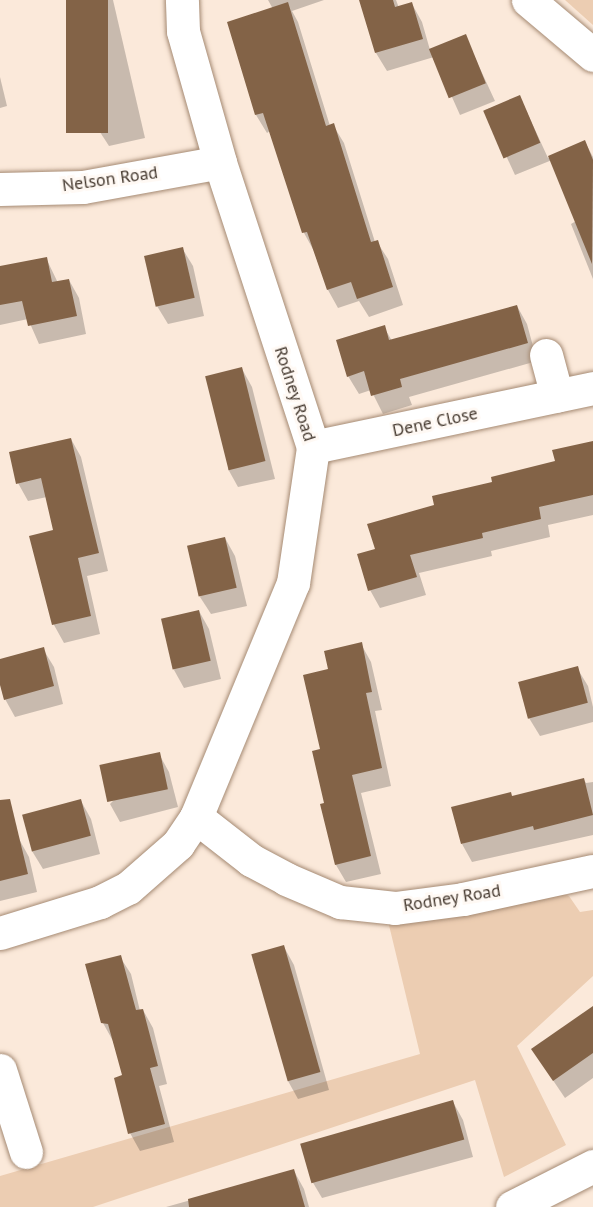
<!DOCTYPE html>
<style>
body{margin:0}
#map{position:relative;width:593px;height:1207px;overflow:hidden;background:#fbe9da;font-family:"PT Sans",sans-serif}
div>[style]{position:absolute}
.green>*{inset:0;background:#eccdb2}
.shadow>*{inset:0;background:#0003}
.building>*{inset:0;background:#836347;transform-origin:0 0}
.roads{filter:drop-shadow(0 0 2px #a58a73) drop-shadow(0 0 2px #a58a73)}
.minor>*{height:33px;margin:-16.5px;padding:0 16.5px;transform-origin:16.5px;border-radius:16.5px;background:#fff}
span{translate:-50% -50%;white-space:nowrap;text-align:center;line-height:1.15;-webkit-text-stroke:6px #fff9f4;paint-order:stroke}
.street-label{font-size:18px;color:#463a30}
</style>
<div id="map">
<div class="green">
<i style="clip-path:polygon(565px 0,593px 0,593px 25px)"></i>
<i style="clip-path:polygon(553px 890px,569px 896px,580px 912px,593px 910px,593px 976px,517px 1046px,566px 1145px,504px 1177px,475px 1080px,93px 1207px,0 1207px,0 1176px,420px 1054px,388px 921px)"></i>
</div>
<div class="shadow">
<i style="clip-path:polygon(68px 0,113px 0,145px 138px,109px 146px,98px 129px)"></i>
<i style="clip-path:polygon(268px 0,324px 0,292px 11px,298px 22px,330px 126px,333px 125px,344px 143px,375px 242px,377px 242px,388px 259px,403px 305px,369px 317px,359px 301px,338px 308px,328px 290px,314px 251px,304px 233px,270px 131px,267px 133px,256px 115px,229px 23px,273px 9px)"></i>
<i style="clip-path:polygon(361px 0,396px 0,399px 8px,412px 4px,422px 22px,430px 50px,465px 36px,495px 101px,460px 115px,434px 57px,387px 71px,376px 53px)"></i>
<i style="clip-path:polygon(0 77px,7px 106px,0 108px)"></i>
<i style="clip-path:polygon(520px 97px,548px 158px,585px 142px,593px 157px,593px 279px,571px 224px,576px 221px,552px 160px,515px 175px,485px 110px)"></i>
<i style="clip-path:polygon(182px 248px,193px 266px,204px 316px,168px 324px,157px 306px)"></i>
<i style="clip-path:polygon(46px 258px,58px 283px,69px 280px,79px 298px,86px 334px,39px 344px,28px 319px,0 325px,0 267px)"></i>
<i style="clip-path:polygon(517px 306px,527px 324px,537px 361px,409px 397px,412px 405px,383px 414px,371px 390px,359px 394px,348px 376px,384px 327px,392px 341px)"></i>
<i style="clip-path:polygon(242px 369px,252px 387px,275px 479px,238px 487px,228px 469px)"></i>
<i style="clip-path:polygon(71px 439px,81px 457px,108px 571px,87px 576px,100px 634px,64px 643px,54px 625px,31px 537px,55px 531px,47px 497px,28px 501px,18px 483px)"></i>
<i style="clip-path:polygon(593px 447px,593px 515px,548px 525px,550px 537px,491px 551px,492px 556px,419px 573px,426px 595px,380px 608px,370px 590px,377px 550px,436px 506px,557px 463px)"></i>
<i style="clip-path:polygon(225px 538px,235px 556px,247px 606px,211px 614px,200px 597px)"></i>
<i style="clip-path:polygon(199px 611px,209px 629px,221px 679px,184px 688px,174px 670px)"></i>
<i style="clip-path:polygon(361px 644px,371px 662px,382px 710px,375px 711px,391px 786px,361px 793px,381px 874px,346px 882px,336px 865px,326px 804px,322px 750px,330px 670px)"></i>
<i style="clip-path:polygon(43px 649px,54px 667px,63px 704px,15px 717px,5px 699px,0 680px,0 661px)"></i>
<i style="clip-path:polygon(577px 668px,588px 686px,593px 707px,593px 722px,540px 736px,529px 718px,520px 682px)"></i>
<i style="clip-path:polygon(159px 754px,169px 772px,178px 807px,120px 822px,110px 804px)"></i>
<i style="clip-path:polygon(584px 780px,586px 783px,593px 782px,593px 835px,472px 862px,462px 844px)"></i>
<i style="clip-path:polygon(81px 801px,91px 819px,100px 854px,43px 869px,32px 851px)"></i>
<i style="clip-path:polygon(19px 839px,29px 857px,37px 892px,0 901px,0 843px)"></i>
<i style="clip-path:polygon(284px 947px,294px 965px,329px 1090px,298px 1099px,288px 1081px)"></i>
<i style="clip-path:polygon(120px 957px,131px 974px,140px 1011px,143px 1010px,153px 1028px,167px 1084px,159px 1086px,174px 1142px,140px 1151px,130px 1133px,124px 1076px,113px 1041px,103px 1023px)"></i>
<i style="clip-path:polygon(593px 1008px,593px 1078px,565px 1098px,544px 1067px)"></i>
<i style="clip-path:polygon(453px 1102px,463px 1120px,473px 1157px,322px 1198px,312px 1181px,302px 1144px)"></i>
<i style="clip-path:polygon(294px 1171px,304px 1189px,309px 1207px,166px 1207px)"></i>
</div>
<div class="building">
<i style="left:66px;top:0;width:42px;height:133px"></i>
<i style="clip-path:polygon(359px 0,393px 0,395px 7px,412px 2px,423px 39px,375px 53px)"></i>
<i style="clip-path:polygon(288px 2px,326px 126px,334px 123px,371px 242px,378px 240px,393px 287px,357px 299px,351px 282px,327px 290px,307px 232px,302px 233px,263px 113px,255px 115px,227px 22px)"></i>
<i style="left:466px;top:34px;width:53px;height:40px;rotate:68deg"></i>
<i style="left:520px;top:95px;width:52px;height:40px;rotate:67deg"></i>
<i style="clip-path:polygon(585px 140px,593px 160px,592px 264px,548px 156px)"></i>
<i style="left:183px;top:247px;width:52px;height:40px;rotate:77deg"></i>
<i style="clip-path:polygon(47px 257px,52px 282px,69px 279px,77px 316px,28px 326px,22px 301px,0 305px,0 266px)"></i>
<i style="clip-path:polygon(517px 305px,528px 343px,400px 379px,402px 387px,371px 396px,364px 371px,347px 377px,336px 340px,385px 325px,389px 340px)"></i>
<i style="left:242px;top:367px;width:97px;height:38px;rotate:76deg"></i>
<i style="clip-path:polygon(71px 438px,99px 553px,78px 558px,91px 616px,52px 625px,29px 536px,53px 530px,41px 478px,16px 484px,9px 452px)"></i>
<i style="clip-path:polygon(593px 441px,593px 495px,539px 507px,541px 519px,482px 533px,483px 538px,410px 555px,417px 577px,368px 591px,357px 554px,375px 549px,367px 524px,434px 505px,432px 496px,492px 482px,491px 477px,555px 461px,552px 450px)"></i>
<i style="left:225px;top:537px;width:52px;height:39px;rotate:77deg"></i>
<i style="left:199px;top:610px;width:52px;height:39px;rotate:77deg"></i>
<i style="clip-path:polygon(362px 642px,372px 692px,366px 693px,382px 768px,352px 775px,371px 856px,335px 865px,320px 804px,324px 803px,312px 751px,320px 749px,303px 675px,328px 669px,324px 651px)"></i>
<i style="clip-path:polygon(44px 647px,54px 686px,4px 700px,0 685px,0 659px)"></i>
<i style="left:578px;top:666px;width:38px;height:62px;rotate:75deg"></i>
<i style="left:160px;top:752px;width:38px;height:62px;rotate:78deg"></i>
<i style="clip-path:polygon(584px 778px,593px 815px,534px 830px,533px 826px,461px 844px,451px 807px,511px 792px,512px 796px)"></i>
<i style="clip-path:polygon(10px 799px,28px 874px,0 881px,0 800px)"></i>
<i style="left:81px;top:799px;width:38px;height:61px;rotate:75deg"></i>
<i style="left:284px;top:945px;width:132px;height:34px;rotate:74deg"></i>
<i style="clip-path:polygon(121px 955px,136px 1010px,143px 1009px,158px 1066px,150px 1068px,165px 1124px,128px 1134px,114px 1078px,122px 1075px,108px 1024px,101px 1023px,85px 964px)"></i>
<i style="clip-path:polygon(593px 1006px,593px 1053px,553px 1081px,531px 1049px)"></i>
<i style="left:453px;top:1100px;width:41px;height:159px;rotate:74deg"></i>
<i style="clip-path:polygon(294px 1169px,305px 1207px,189px 1207px,188px 1199px)"></i>
</div>
<div class="roads">
<div class="minor">
<i style="left:528px;top:0;width:85px;rotate:40.2deg"></i>
<i style="left:0;top:189px;width:83px;rotate:-1.4deg"></i>
<i style="left:83px;top:187px;width:139px;rotate:-10.3deg"></i>
<i style="left:546px;top:355px;width:42px;rotate:75deg"></i>
<i style="left:313px;top:447px;width:286px;rotate:-11.9deg"></i>
<i style="left:196px;top:817px;width:70px;rotate:38deg"></i>
<i style="left:251px;top:860px;width:40px;rotate:28deg"></i>
<i style="left:286px;top:879px;width:59px;rotate:23.1deg"></i>
<i style="left:340px;top:902px;width:55px;rotate:6.2deg"></i>
<i style="left:395px;top:908px;width:69px;rotate:-7.5deg"></i>
<i style="left:463px;top:899px;width:133px;rotate:-12.2deg"></i>
<i style="left:0;top:933px;width:105px;rotate:-17.2deg"></i>
<i style="left:100px;top:902px;width:31px;rotate:-27deg"></i>
<i style="left:128px;top:888px;width:67px;rotate:-41.3deg"></i>
<i style="left:178px;top:844px;width:32px;rotate:-56deg"></i>
<i style="left:196px;top:817px;width:253px;rotate:-67.5deg"></i>
<i style="left:293px;top:583px;width:137px;rotate:-81.6deg"></i>
<i style="left:313px;top:447px;width:300px;rotate:-108.1deg"></i>
<i style="left:220px;top:162px;width:136px;rotate:-105.8deg"></i>
<i style="left:183px;top:31px;width:31px;rotate:-92deg"></i>
<i style="left:0;top:1070px;width:86px;rotate:72.4deg"></i>
<i style="left:512px;top:1207px;width:91px;rotate:-26.8deg"></i>
</div>
</div>
<div class="street-label">
<span style="left:110px;top:179px;rotate:-8deg">Nelson Road</span>
<span style="left:295px;top:394px;rotate:72deg">Rodney Road</span>
<span style="left:435px;top:422px;rotate:-12deg">Dene Close</span>
<span style="left:452px;top:898px;rotate:-9deg">Rodney Road</span>
</div>
</div>
